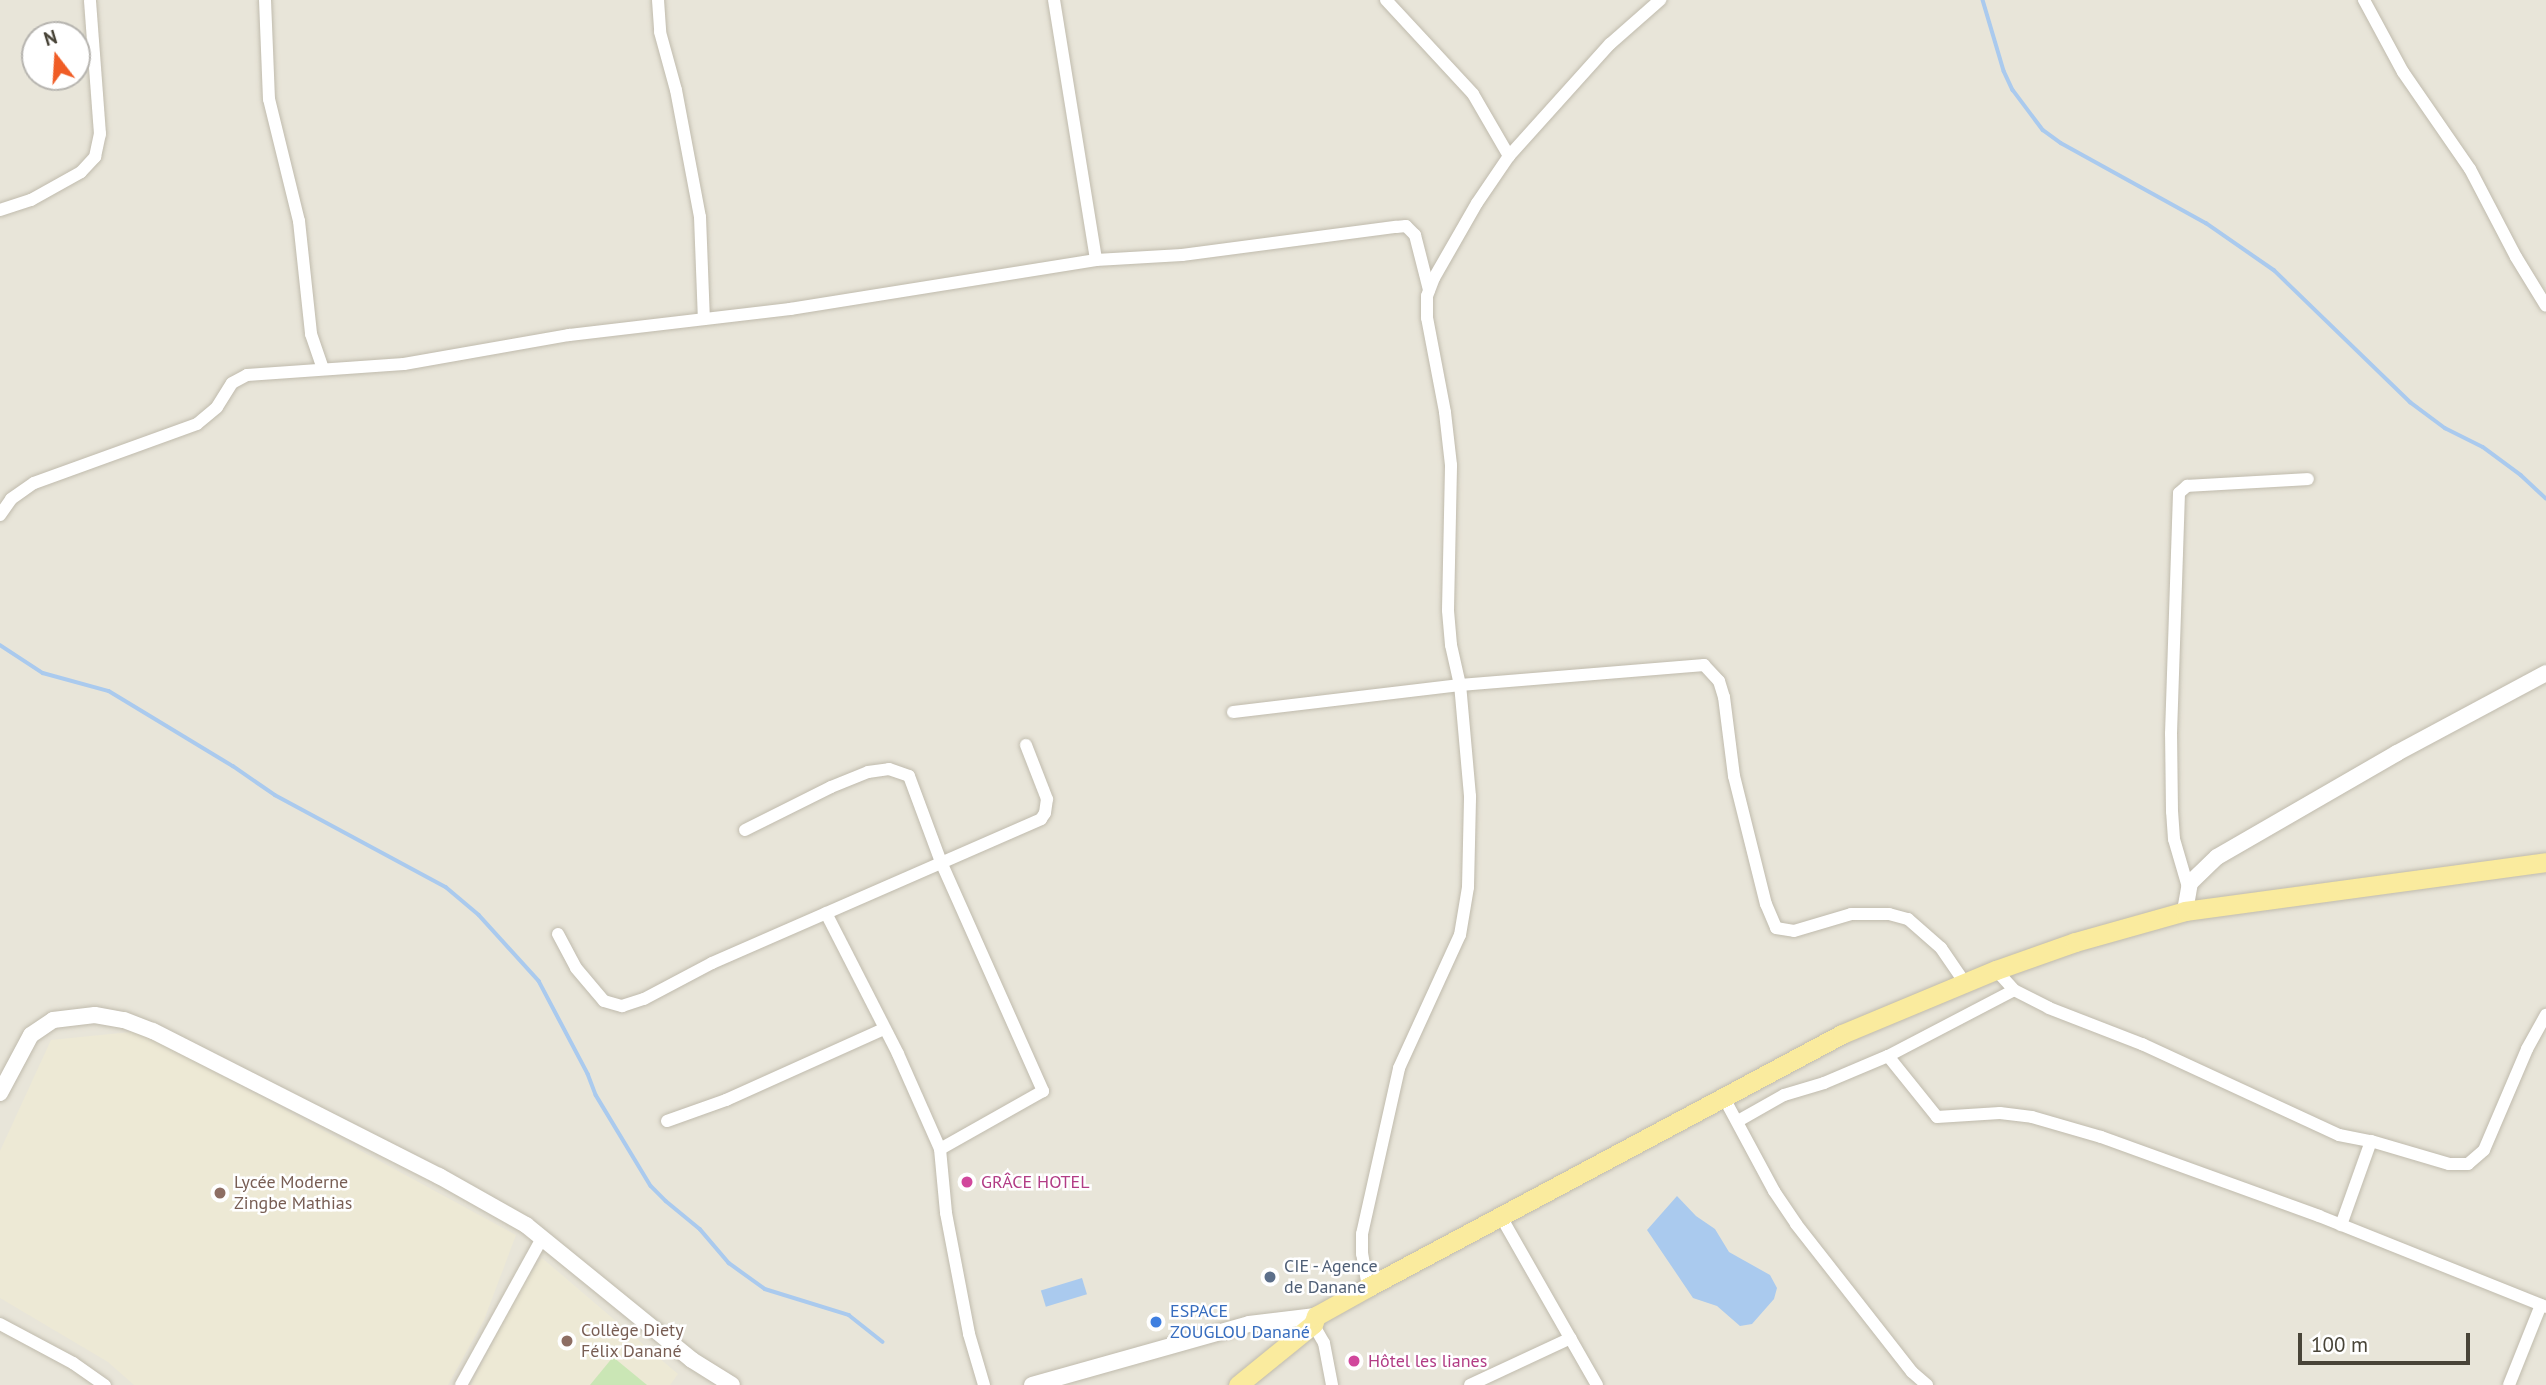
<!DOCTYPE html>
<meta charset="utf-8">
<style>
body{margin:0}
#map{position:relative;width:2546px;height:1385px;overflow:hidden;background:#f4f3ea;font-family:"PT Sans",sans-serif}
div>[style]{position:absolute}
.residential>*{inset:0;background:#e8e5d9}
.education>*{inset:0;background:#ede9d5}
.green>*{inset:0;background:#cae6b5}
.water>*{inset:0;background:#aacaee;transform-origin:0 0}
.stream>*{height:3.5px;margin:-1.75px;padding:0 1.75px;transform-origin:1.75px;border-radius:1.75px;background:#aacaee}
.roads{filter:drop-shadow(0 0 2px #c0bbad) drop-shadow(0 0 2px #c0bbad)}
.minor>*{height:12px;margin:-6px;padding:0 6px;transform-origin:6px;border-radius:6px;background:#fff}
.tertiary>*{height:16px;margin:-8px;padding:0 8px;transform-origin:8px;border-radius:8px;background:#fff}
.primary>*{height:19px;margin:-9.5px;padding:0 9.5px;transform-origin:9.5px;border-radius:9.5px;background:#faeb9e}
.dots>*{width:19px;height:19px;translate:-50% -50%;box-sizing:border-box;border:4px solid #fff;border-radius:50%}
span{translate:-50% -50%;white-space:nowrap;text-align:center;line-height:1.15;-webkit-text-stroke:5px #fff;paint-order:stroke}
.hotel-label{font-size:18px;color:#b23c85}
.left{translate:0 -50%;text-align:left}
.education-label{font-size:18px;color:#785e54}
.service-label{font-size:18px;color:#4e5e75}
.shop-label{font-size:18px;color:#366cbe}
.north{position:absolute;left:21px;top:21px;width:70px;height:70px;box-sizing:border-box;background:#fff;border:2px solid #b6b4af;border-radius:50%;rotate:343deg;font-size:19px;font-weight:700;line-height:28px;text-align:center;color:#484438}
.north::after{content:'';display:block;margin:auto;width:24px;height:32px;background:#f05d26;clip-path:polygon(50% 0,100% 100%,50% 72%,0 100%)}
.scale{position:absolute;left:2298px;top:1333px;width:172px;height:32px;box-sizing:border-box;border:4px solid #484438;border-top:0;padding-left:9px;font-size:21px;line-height:24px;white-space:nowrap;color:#484438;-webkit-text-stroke:5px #fff;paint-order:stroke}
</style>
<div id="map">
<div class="residential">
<i style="clip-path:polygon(evenodd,0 0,2546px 0,2546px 1385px,0 1385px,0 0,35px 35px,77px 35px,77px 77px,35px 77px,35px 35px)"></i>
</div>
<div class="education">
<i style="clip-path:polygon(140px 1031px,516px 1235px,484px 1320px,448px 1385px,134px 1385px,108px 1362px,0 1298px,0 1151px,51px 1040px)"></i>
<i style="clip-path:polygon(542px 1258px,678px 1374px,670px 1385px,471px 1385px,522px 1285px)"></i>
</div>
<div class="green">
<i style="clip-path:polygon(613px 1357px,647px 1385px,590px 1385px)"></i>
</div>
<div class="water">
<i style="clip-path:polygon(1677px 1196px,1696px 1216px,1715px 1229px,1729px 1252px,1770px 1275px,1777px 1288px,1774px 1299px,1752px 1324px,1740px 1326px,1717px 1306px,1693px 1298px,1647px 1230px)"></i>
<i style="left:1082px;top:1278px;width:17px;height:43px;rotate:73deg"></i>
</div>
<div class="stream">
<i style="left:1983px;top:0;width:74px;rotate:73.5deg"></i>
<i style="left:2004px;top:71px;width:21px;rotate:65deg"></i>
<i style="left:2013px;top:90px;width:50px;rotate:53.1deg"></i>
<i style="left:2043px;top:130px;width:22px;rotate:36deg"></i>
<i style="left:2061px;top:143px;width:166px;rotate:28.9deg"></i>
<i style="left:2206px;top:223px;width:83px;rotate:34.7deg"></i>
<i style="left:2274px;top:270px;width:190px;rotate:44.1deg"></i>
<i style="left:2410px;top:402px;width:44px;rotate:36.6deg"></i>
<i style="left:2445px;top:428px;width:42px;rotate:26.6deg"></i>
<i style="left:2483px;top:447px;width:47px;rotate:36.4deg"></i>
<i style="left:2521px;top:475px;width:34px;rotate:43deg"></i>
<i style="left:0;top:645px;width:51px;rotate:33.1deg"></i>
<i style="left:43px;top:673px;width:68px;rotate:15.3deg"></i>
<i style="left:109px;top:691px;width:145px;rotate:31.2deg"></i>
<i style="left:233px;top:766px;width:51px;rotate:34.6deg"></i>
<i style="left:275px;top:795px;width:194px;rotate:28.3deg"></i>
<i style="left:446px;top:887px;width:43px;rotate:40.3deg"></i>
<i style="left:479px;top:915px;width:89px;rotate:47.7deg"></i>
<i style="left:539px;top:981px;width:105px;rotate:62.2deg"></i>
<i style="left:588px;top:1074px;width:22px;rotate:69deg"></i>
<i style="left:596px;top:1095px;width:106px;rotate:58.9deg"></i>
<i style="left:651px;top:1186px;width:21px;rotate:45deg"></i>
<i style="left:666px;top:1201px;width:44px;rotate:39.5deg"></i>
<i style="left:700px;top:1229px;width:45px;rotate:49.5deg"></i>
<i style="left:729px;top:1263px;width:44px;rotate:35.8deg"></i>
<i style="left:765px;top:1289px;width:88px;rotate:17.2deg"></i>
<i style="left:849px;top:1315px;width:43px;rotate:38.5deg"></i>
</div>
<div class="roads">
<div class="minor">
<i style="left:265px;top:0;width:99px;rotate:87.7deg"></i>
<i style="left:269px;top:99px;width:126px;rotate:76.2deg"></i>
<i style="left:299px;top:221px;width:114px;rotate:83.9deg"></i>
<i style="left:311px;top:334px;width:37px;rotate:71deg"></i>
<i style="left:658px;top:0;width:32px;rotate:86deg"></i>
<i style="left:660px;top:32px;width:60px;rotate:74.6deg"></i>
<i style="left:676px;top:90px;width:129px;rotate:79.3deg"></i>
<i style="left:700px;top:217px;width:102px;rotate:87.8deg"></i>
<i style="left:1054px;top:0;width:263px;rotate:80.8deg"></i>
<i style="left:1386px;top:0;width:128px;rotate:47.2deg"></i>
<i style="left:1473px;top:94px;width:72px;rotate:59.9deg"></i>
<i style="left:2364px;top:0;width:82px;rotate:61.6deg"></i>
<i style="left:2403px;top:72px;width:118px;rotate:55.4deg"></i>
<i style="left:2470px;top:169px;width:99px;rotate:62.4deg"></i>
<i style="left:2516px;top:257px;width:57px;rotate:58.5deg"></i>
<i style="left:0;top:210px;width:33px;rotate:-18deg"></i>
<i style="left:31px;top:200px;width:57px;rotate:-29.2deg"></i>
<i style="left:81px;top:172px;width:21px;rotate:-47deg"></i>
<i style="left:95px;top:157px;width:24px;rotate:-78deg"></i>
<i style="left:100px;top:134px;width:134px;rotate:-94.3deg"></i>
<i style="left:0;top:515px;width:19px;rotate:-55deg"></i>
<i style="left:11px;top:499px;width:28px;rotate:-35deg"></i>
<i style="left:34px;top:483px;width:173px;rotate:-19.9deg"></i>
<i style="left:197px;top:424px;width:26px;rotate:-40deg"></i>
<i style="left:217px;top:407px;width:28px;rotate:-58deg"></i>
<i style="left:232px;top:383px;width:17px;rotate:-28deg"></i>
<i style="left:247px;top:375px;width:157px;rotate:-4deg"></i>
<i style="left:404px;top:364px;width:168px;rotate:-10deg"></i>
<i style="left:569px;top:335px;width:223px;rotate:-6.7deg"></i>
<i style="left:790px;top:309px;width:310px;rotate:-9.1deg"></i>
<i style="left:1096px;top:260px;width:86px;rotate:-3.3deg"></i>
<i style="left:1182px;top:255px;width:216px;rotate:-7.5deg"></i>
<i style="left:1396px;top:227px;width:10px;rotate:-6deg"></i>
<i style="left:1406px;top:226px;width:13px;rotate:45deg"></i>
<i style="left:1415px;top:235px;width:57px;rotate:75.7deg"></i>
<i style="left:1233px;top:712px;width:229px;rotate:-6.8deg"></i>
<i style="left:1460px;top:685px;width:245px;rotate:-4.7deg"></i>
<i style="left:1704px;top:665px;width:22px;rotate:47deg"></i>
<i style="left:1719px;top:681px;width:17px;rotate:73deg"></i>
<i style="left:1724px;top:697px;width:80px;rotate:82.8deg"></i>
<i style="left:1734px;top:776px;width:132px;rotate:76deg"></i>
<i style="left:1766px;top:904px;width:26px;rotate:67deg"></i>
<i style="left:1776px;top:928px;width:18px;rotate:9deg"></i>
<i style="left:1794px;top:931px;width:59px;rotate:-16.6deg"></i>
<i style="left:1851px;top:914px;width:38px"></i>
<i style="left:1889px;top:914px;width:20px;rotate:15deg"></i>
<i style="left:1908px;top:919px;width:44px;rotate:41.3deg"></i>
<i style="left:1941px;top:948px;width:42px;rotate:55.6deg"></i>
<i style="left:745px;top:830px;width:96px;rotate:-26.6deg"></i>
<i style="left:831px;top:787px;width:40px;rotate:-22deg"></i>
<i style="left:868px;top:772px;width:21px;rotate:-8deg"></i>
<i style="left:889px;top:769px;width:21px;rotate:19deg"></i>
<i style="left:909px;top:776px;width:92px;rotate:69.6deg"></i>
<i style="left:941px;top:862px;width:251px;rotate:66deg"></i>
<i style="left:1043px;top:1091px;width:118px;rotate:150.6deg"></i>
<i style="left:940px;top:1149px;width:64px;rotate:84.6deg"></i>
<i style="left:946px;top:1213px;width:123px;rotate:79.2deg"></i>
<i style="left:969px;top:1334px;width:53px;rotate:73.6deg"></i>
<i style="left:2188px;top:887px;width:50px;rotate:-106.3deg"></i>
<i style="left:2174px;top:839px;width:27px;rotate:-94deg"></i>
<i style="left:2172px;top:812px;width:78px;rotate:-90.7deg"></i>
<i style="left:2171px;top:734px;width:241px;rotate:-88.1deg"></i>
<i style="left:2179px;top:493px;width:11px;rotate:-41deg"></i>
<i style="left:2187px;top:486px;width:121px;rotate:-3.3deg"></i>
<i style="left:826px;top:913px;width:158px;rotate:62.9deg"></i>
<i style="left:898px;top:1054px;width:104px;rotate:66.1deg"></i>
<i style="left:558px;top:934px;width:38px;rotate:62deg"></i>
<i style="left:576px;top:968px;width:43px;rotate:49.7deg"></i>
<i style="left:604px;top:1001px;width:19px;rotate:16deg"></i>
<i style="left:622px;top:1006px;width:23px;rotate:-18deg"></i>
<i style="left:644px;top:999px;width:77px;rotate:-27.9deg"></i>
<i style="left:712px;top:963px;width:359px;rotate:-23.6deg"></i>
<i style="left:1041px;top:819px;width:7px;rotate:-56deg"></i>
<i style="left:1045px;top:813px;width:14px;rotate:-82deg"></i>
<i style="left:1047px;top:799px;width:58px;rotate:-111.3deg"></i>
<i style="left:1996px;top:970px;width:27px;rotate:48deg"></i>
<i style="left:2014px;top:990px;width:39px;rotate:27deg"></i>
<i style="left:2049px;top:1008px;width:100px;rotate:21.2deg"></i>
<i style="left:2142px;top:1044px;width:217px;rotate:24.8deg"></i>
<i style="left:2339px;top:1135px;width:33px;rotate:11deg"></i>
<i style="left:2371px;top:1141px;width:81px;rotate:16.4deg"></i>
<i style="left:2449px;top:1164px;width:19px"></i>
<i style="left:2468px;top:1164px;width:21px;rotate:-41deg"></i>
<i style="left:2484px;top:1150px;width:110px;rotate:-66.9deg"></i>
<i style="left:2527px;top:1049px;width:39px;rotate:-61deg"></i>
<i style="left:1888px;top:1056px;width:78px;rotate:51.2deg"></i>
<i style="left:1937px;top:1117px;width:63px;rotate:-3.6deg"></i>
<i style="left:2000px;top:1113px;width:32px;rotate:7deg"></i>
<i style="left:2032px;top:1117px;width:72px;rotate:16.2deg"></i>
<i style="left:2101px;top:1137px;width:232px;rotate:19.9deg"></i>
<i style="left:2319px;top:1216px;width:245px;rotate:21.8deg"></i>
<i style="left:1724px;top:1098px;width:106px;rotate:61.7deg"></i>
<i style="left:1774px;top:1191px;width:40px;rotate:56deg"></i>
<i style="left:1796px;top:1224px;width:188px;rotate:51.9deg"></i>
<i style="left:1912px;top:1372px;width:20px;rotate:41deg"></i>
<i style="left:667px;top:1121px;width:63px;rotate:-19.6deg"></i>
<i style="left:726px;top:1100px;width:173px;rotate:-24.2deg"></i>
<i style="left:1738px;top:1121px;width:53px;rotate:-29.5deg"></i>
<i style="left:1784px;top:1095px;width:42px;rotate:-16.7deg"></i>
<i style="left:1824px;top:1083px;width:69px;rotate:-22.9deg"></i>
<i style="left:1888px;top:1056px;width:142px;rotate:-27.6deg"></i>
<i style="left:1500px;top:1215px;width:196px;rotate:60.3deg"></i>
<i style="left:2341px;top:1225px;width:89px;rotate:-70.3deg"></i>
<i style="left:1368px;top:1287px;width:34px;rotate:-100deg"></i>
<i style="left:1362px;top:1254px;width:20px;rotate:-90deg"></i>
<i style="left:1362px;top:1234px;width:170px;rotate:-77.4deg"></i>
<i style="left:1399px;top:1068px;width:146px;rotate:-65.4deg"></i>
<i style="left:1460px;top:935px;width:49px;rotate:-80.5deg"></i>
<i style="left:1468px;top:887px;width:91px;rotate:-88.7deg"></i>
<i style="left:1470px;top:796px;width:111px;rotate:-95.1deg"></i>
<i style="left:1460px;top:685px;width:41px;rotate:-102.7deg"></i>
<i style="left:1451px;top:645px;width:35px;rotate:-95deg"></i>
<i style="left:1448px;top:610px;width:145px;rotate:-88.8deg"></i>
<i style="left:1451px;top:465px;width:53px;rotate:-96.5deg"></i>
<i style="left:1445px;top:412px;width:96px;rotate:-100.8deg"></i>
<i style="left:1427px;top:318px;width:22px;rotate:-90deg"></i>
<i style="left:1427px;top:296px;width:19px;rotate:-69deg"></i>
<i style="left:1434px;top:278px;width:86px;rotate:-60.2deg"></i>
<i style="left:1477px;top:203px;width:57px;rotate:-55.8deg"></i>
<i style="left:1509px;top:156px;width:151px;rotate:-48deg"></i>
<i style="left:1610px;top:44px;width:67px;rotate:-41.3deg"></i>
<i style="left:0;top:1324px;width:83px;rotate:28.1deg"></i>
<i style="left:73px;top:1363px;width:39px;rotate:35deg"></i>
<i style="left:1313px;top:1324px;width:22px;rotate:60deg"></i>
<i style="left:1324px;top:1343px;width:43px;rotate:79.2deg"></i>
<i style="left:461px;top:1385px;width:166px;rotate:-61.1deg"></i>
<i style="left:1470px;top:1385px;width:111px;rotate:-25deg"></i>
<i style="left:2509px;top:1385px;width:86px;rotate:-68.2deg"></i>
</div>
<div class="tertiary">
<i style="left:2185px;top:911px;width:28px;rotate:-80deg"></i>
<i style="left:2190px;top:883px;width:37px;rotate:-44deg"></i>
<i style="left:2217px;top:857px;width:208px;rotate:-30deg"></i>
<i style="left:2397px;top:753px;width:169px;rotate:-28.2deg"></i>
<i style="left:0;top:1093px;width:66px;rotate:-61.9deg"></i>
<i style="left:31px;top:1035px;width:27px;rotate:-34deg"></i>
<i style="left:53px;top:1020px;width:42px;rotate:-6.8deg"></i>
<i style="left:95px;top:1015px;width:29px;rotate:10deg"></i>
<i style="left:124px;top:1020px;width:31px;rotate:21deg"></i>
<i style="left:153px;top:1031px;width:321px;rotate:26.9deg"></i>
<i style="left:439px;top:1176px;width:100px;rotate:29.4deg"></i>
<i style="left:526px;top:1225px;width:214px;rotate:39.1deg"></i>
<i style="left:692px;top:1360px;width:47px;rotate:32deg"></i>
<i style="left:1032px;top:1385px;width:225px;rotate:-15.7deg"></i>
<i style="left:1249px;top:1324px;width:67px;rotate:-6.8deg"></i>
</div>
<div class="primary">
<i style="left:1238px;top:1385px;width:97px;rotate:-39.1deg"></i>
<i style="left:1313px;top:1324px;width:9px;rotate:-69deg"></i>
<i style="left:1316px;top:1316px;width:60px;rotate:-29.1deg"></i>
<i style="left:1368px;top:1287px;width:537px;rotate:-28.09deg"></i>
<i style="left:1842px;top:1034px;width:167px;rotate:-22.6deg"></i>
<i style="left:1996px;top:970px;width:84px;rotate:-19.5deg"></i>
<i style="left:2075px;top:942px;width:114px;rotate:-15.7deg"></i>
<i style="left:2185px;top:911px;width:364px;rotate:-7.7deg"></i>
</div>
</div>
<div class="dots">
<i style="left:967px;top:1182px;background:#d1479c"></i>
<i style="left:220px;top:1193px;background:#8d6e63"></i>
<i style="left:1270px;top:1277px;background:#5c6f8a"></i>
<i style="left:1156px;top:1322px;background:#3f7fe0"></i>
<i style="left:567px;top:1341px;background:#8d6e63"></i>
<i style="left:1354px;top:1361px;background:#d1479c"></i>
</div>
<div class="hotel-label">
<span class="left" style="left:981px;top:1182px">GRÂCE HOTEL</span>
<span class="left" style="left:1368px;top:1361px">Hôtel les lianes</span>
</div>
<div class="education-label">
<span class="left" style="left:234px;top:1193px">Lycée Moderne<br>Zingbe Mathias</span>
<span class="left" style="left:581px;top:1341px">Collège Diety<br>Félix Danané</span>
</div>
<div class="service-label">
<span class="left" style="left:1284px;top:1277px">CIE - Agence<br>de Danane</span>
</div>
<div class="shop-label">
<span class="left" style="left:1170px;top:1322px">ESPACE<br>ZOUGLOU Danané</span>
</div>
<div class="north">N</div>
<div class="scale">100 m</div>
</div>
